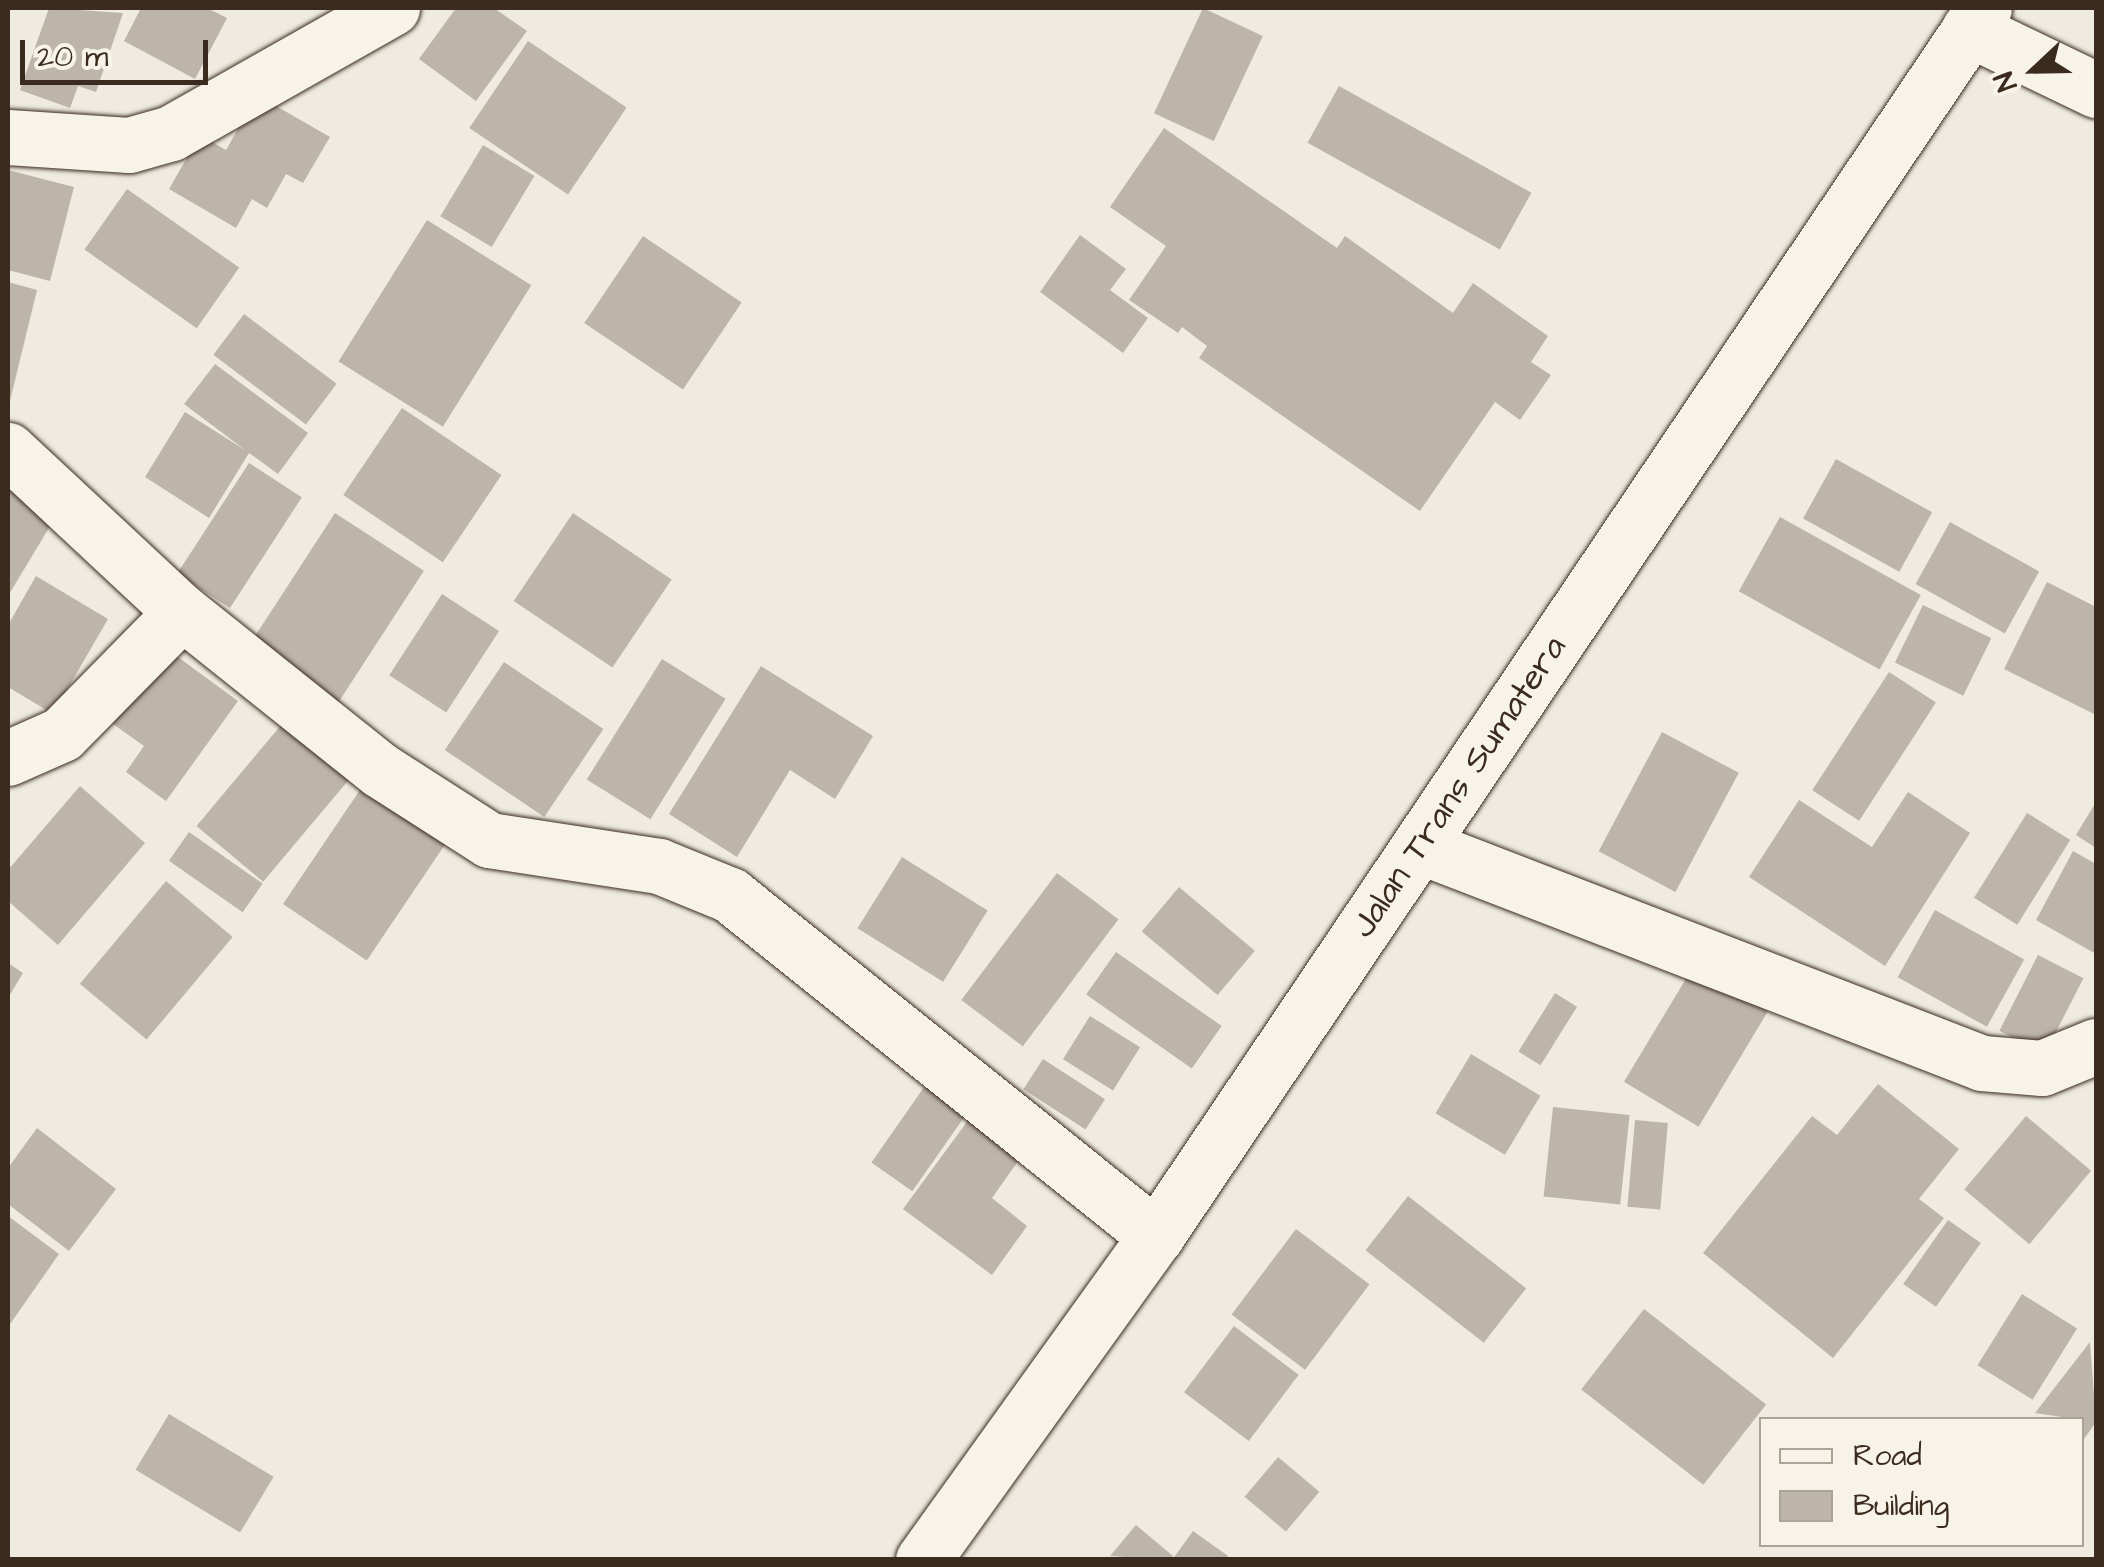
<!DOCTYPE html>
<style>
body{margin:0}
#map{position:relative;width:2104px;height:1567px;overflow:hidden;background:#efebe0;font-family:"Architects Daughter",sans-serif}
div>[style]{position:absolute}
.building>*{inset:0;background:#bdb5aa;transform-origin:0 0}
.roads{filter:drop-shadow(0 0 2px #3b2a1e) drop-shadow(0 0 2px #3b2a1e)}
.street>*{height:55px;margin:-27.5px;padding:0 27.5px;transform-origin:27.5px;border-radius:27.5px;background:#f7f3e8}
.highway>*{height:55px;margin:-27.5px;padding:0 27.5px;transform-origin:27.5px;border-radius:27.5px;background:#f7f3e8}
span{translate:-50% -50%;white-space:nowrap;text-align:center;line-height:1.15;-webkit-text-stroke:8px #f7f3e8;paint-order:stroke}
.street-label{font-size:35px;color:#3b2a1e}
.frame{position:absolute;inset:0;border:10px solid #3b2a1e;pointer-events:none}
.legend{position:absolute;left:1759px;top:1417px;width:325px;height:130px;box-sizing:border-box;background:#f7f3e8;border:2px solid #aca397;margin:0;padding:12px 18px;list-style:none;font-size:30px;color:#3b2a1e}
.legend li{display:flex;align-items:center;gap:20px;height:50px}
.legend b{width:50px;border:2px solid #aca397}
.north{position:absolute;left:1984px;top:20px;width:100px;height:100px;-webkit-text-stroke:8px #f7f3e8;paint-order:stroke;rotate:248deg;font-size:28px;font-weight:700;line-height:40px;text-align:center;color:#3b2a1e}
.north::after{content:'';display:block;margin:auto;width:35px;height:45px;background:#3b2a1e;clip-path:polygon(50% 0,100% 100%,50% 72%,0 100%)}
.scale{position:absolute;left:20px;top:40px;width:188px;height:45px;box-sizing:border-box;border:5px solid #3b2a1e;border-top:0;padding-left:12px;font-size:30px;line-height:35px;white-space:nowrap;color:#3b2a1e;-webkit-text-stroke:8px #f7f3e8;paint-order:stroke}
</style>
<div id="map">
<div class="building">
<i style="clip-path:polygon(49px 8px,123px 13px,96px 92px,78px 86px,70px 108px,20px 90px)"></i>
<i style="clip-path:polygon(141px 8px,207px 8px,227px 18px,195px 79px,124px 41px)"></i>
<i style="clip-path:polygon(456px 8px,494px 8px,527px 31px,476px 101px,419px 59px)"></i>
<i style="left:1203px;top:8px;width:66px;height:116px;rotate:25deg"></i>
<i style="left:528px;top:41px;width:119px;height:105px;rotate:34deg"></i>
<i style="left:1339px;top:86px;width:220px;height:65px;rotate:29deg"></i>
<i style="clip-path:polygon(257px 95px,330px 137px,303px 183px,286px 174px,267px 208px,252px 199px,236px 228px,169px 189px,200px 135px,226px 150px)"></i>
<i style="clip-path:polygon(1164px 128px,1337px 248px,1345px 236px,1453px 313px,1473px 283px,1548px 336px,1531px 362px,1551px 375px,1520px 420px,1495px 402px,1420px 511px,1199px 358px,1207px 346px,1182px 327px,1178px 333px,1129px 300px,1166px 246px,1110px 207px)"></i>
<i style="left:483px;top:145px;width:60px;height:83px;rotate:31deg"></i>
<i style="clip-path:polygon(8px 170px,74px 187px,50px 281px,8px 270px)"></i>
<i style="left:127px;top:189px;width:137px;height:74px;rotate:35deg"></i>
<i style="left:427px;top:220px;width:123px;height:167px;rotate:32deg"></i>
<i style="clip-path:polygon(1080px 235px,1126px 269px,1110px 290px,1148px 318px,1123px 353px,1040px 292px)"></i>
<i style="left:643px;top:236px;width:119px;height:105px;rotate:34deg"></i>
<i style="clip-path:polygon(8px 282px,37px 290px,9px 405px,8px 405px)"></i>
<i style="left:244px;top:314px;width:116px;height:51px;rotate:37deg"></i>
<i style="clip-path:polygon(215px 364px,308px 433px,278px 474px,249px 453px,209px 518px,145px 477px,185px 412px,245px 450px,184px 404px)"></i>
<i style="left:402px;top:408px;width:120px;height:105px;rotate:34deg"></i>
<i style="left:1836px;top:459px;width:110px;height:68px;rotate:29deg"></i>
<i style="left:249px;top:463px;width:63px;height:132px;rotate:33deg"></i>
<i style="clip-path:polygon(8px 467px,64px 503px,8px 596px)"></i>
<i style="left:335px;top:513px;width:106px;height:167px;rotate:33deg"></i>
<i style="left:573px;top:513px;width:119px;height:106px;rotate:34deg"></i>
<i style="left:1780px;top:517px;width:161px;height:85px;rotate:29deg"></i>
<i style="left:1950px;top:522px;width:102px;height:71px;rotate:29deg"></i>
<i style="clip-path:polygon(36px 576px,108px 619px,53px 714px,8px 687px,8px 625px)"></i>
<i style="clip-path:polygon(2047px 582px,2096px 607px,2096px 715px,2004px 669px)"></i>
<i style="left:442px;top:594px;width:68px;height:97px;rotate:33deg"></i>
<i style="left:1923px;top:605px;width:76px;height:64px;rotate:26deg"></i>
<i style="clip-path:polygon(167px 649px,238px 701px,166px 801px,126px 772px,144px 746px,113px 724px)"></i>
<i style="left:662px;top:659px;width:75px;height:142px;rotate:32deg"></i>
<i style="left:504px;top:662px;width:120px;height:106px;rotate:34deg"></i>
<i style="clip-path:polygon(761px 666px,873px 736px,835px 799px,790px 770px,737px 857px,669px 814px)"></i>
<i style="left:1889px;top:672px;width:56px;height:141px;rotate:33deg"></i>
<i style="left:282px;top:724px;width:87px;height:133px;rotate:40deg"></i>
<i style="left:1662px;top:732px;width:87px;height:135px;rotate:28deg"></i>
<i style="left:368px;top:778px;width:101px;height:152px;rotate:34deg"></i>
<i style="clip-path:polygon(80px 786px,145px 843px,58px 945px,8px 901px,8px 870px)"></i>
<i style="clip-path:polygon(1908px 792px,1970px 833px,1885px 966px,1749px 877px,1799px 800px,1872px 847px)"></i>
<i style="clip-path:polygon(2096px 802px,2096px 848px,2076px 835px)"></i>
<i style="left:2027px;top:813px;width:51px;height:100px;rotate:32deg"></i>
<i style="left:189px;top:832px;width:90px;height:35px;rotate:35deg"></i>
<i style="clip-path:polygon(2073px 851px,2096px 864px,2096px 954px,2036px 920px)"></i>
<i style="left:902px;top:857px;width:101px;height:84px;rotate:32deg"></i>
<i style="left:1057px;top:873px;width:77px;height:159px;rotate:37deg"></i>
<i style="left:166px;top:881px;width:87px;height:134px;rotate:40deg"></i>
<i style="left:1179px;top:887px;width:99px;height:58px;rotate:40deg"></i>
<i style="left:1935px;top:910px;width:102px;height:77px;rotate:29deg"></i>
<i style="left:1116px;top:952px;width:129px;height:52px;rotate:35deg"></i>
<i style="left:2038px;top:955px;width:51px;height:85px;rotate:27deg"></i>
<i style="clip-path:polygon(8px 963px,23px 973px,8px 998px)"></i>
<i style="left:1693px;top:967px;width:87px;height:134px;rotate:31deg"></i>
<i style="left:1555px;top:993px;width:26px;height:69px;rotate:32deg"></i>
<i style="left:1090px;top:1016px;width:59px;height:51px;rotate:32deg"></i>
<i style="left:1471px;top:1054px;width:81px;height:69px;rotate:31deg"></i>
<i style="left:1043px;top:1059px;width:74px;height:36px;rotate:33deg"></i>
<i style="left:927px;top:1083px;width:50px;height:97px;rotate:35deg"></i>
<i style="clip-path:polygon(1878px 1084px,1959px 1149px,1919px 1199px,1944px 1218px,1833px 1358px,1703px 1253px,1812px 1116px,1837px 1135px)"></i>
<i style="left:1553px;top:1107px;width:77px;height:90px;rotate:6deg"></i>
<i style="left:2026px;top:1116px;width:85px;height:96px;rotate:40deg"></i>
<i style="clip-path:polygon(969px 1119px,1021px 1157px,992px 1198px,1027px 1226px,992px 1275px,903px 1209px)"></i>
<i style="left:1635px;top:1120px;width:33px;height:87px;rotate:5deg"></i>
<i style="clip-path:polygon(37px 1128px,116px 1189px,69px 1251px,8px 1204px,8px 1168px)"></i>
<i style="left:1408px;top:1196px;width:150px;height:69px;rotate:38deg"></i>
<i style="clip-path:polygon(8px 1216px,59px 1254px,8px 1327px)"></i>
<i style="left:1948px;top:1220px;width:40px;height:78px;rotate:35deg"></i>
<i style="left:1296px;top:1229px;width:92px;height:107px;rotate:37deg"></i>
<i style="left:2022px;top:1294px;width:65px;height:84px;rotate:32deg"></i>
<i style="left:1644px;top:1309px;width:155px;height:102px;rotate:38deg"></i>
<i style="left:1234px;top:1326px;width:81px;height:83px;rotate:37deg"></i>
<i style="clip-path:polygon(2090px 1342px,2096px 1422px,2082px 1442px,2082px 1420px,2035px 1413px)"></i>
<i style="left:169px;top:1414px;width:122px;height:65px;rotate:31deg"></i>
<i style="left:1278px;top:1457px;width:54px;height:52px;rotate:40deg"></i>
<i style="clip-path:polygon(1136px 1525px,1173px 1556px,1170px 1560px,1110px 1556px)"></i>
<i style="clip-path:polygon(1193px 1531px,1228px 1556px,1226px 1560px,1172px 1560px)"></i>
</div>
<div class="roads">
<div class="street">
<i style="left:1969px;top:29px;width:141px;rotate:25.7deg"></i>
<i style="left:8px;top:137px;width:121px;rotate:3.8deg"></i>
<i style="left:129px;top:145px;width:44px;rotate:-15.9deg"></i>
<i style="left:171px;top:133px;width:254px;rotate:-29.5deg"></i>
<i style="left:8px;top:450px;width:238px;rotate:43deg"></i>
<i style="left:182px;top:612px;width:253px;rotate:38.6deg"></i>
<i style="left:380px;top:770px;width:130px;rotate:32.7deg"></i>
<i style="left:489px;top:840px;width:172px;rotate:8.7deg"></i>
<i style="left:659px;top:866px;width:77px;rotate:22.2deg"></i>
<i style="left:730px;top:895px;width:546px;rotate:38.68deg"></i>
<i style="left:8px;top:758px;width:59px;rotate:-24deg"></i>
<i style="left:62px;top:734px;width:171px;rotate:-45.5deg"></i>
<i style="left:1420px;top:846px;width:602px;rotate:21.11deg"></i>
<i style="left:1982px;top:1063px;width:60px;rotate:4.8deg"></i>
<i style="left:2042px;top:1068px;width:58px;rotate:-22.2deg"></i>
</div>
<div class="highway">
<i style="left:923px;top:1560px;width:399px;rotate:-54.3deg"></i>
<i style="left:1156px;top:1236px;width:1481px;rotate:-56.01deg"></i>
</div>
</div>
<div class="street-label">
<span style="left:1459px;top:787px;rotate:-56deg">Jalan Trans Sumatera</span>
</div>
<div class="frame"></div>
<ul class="legend">
<li><b style="height:12px;background:#f7f3e8"></b>Road</li>
<li><b style="height:28px;background:#bdb5aa"></b>Building</li>
</ul>
<div class="north">N</div>
<div class="scale">20 m</div>
</div>
